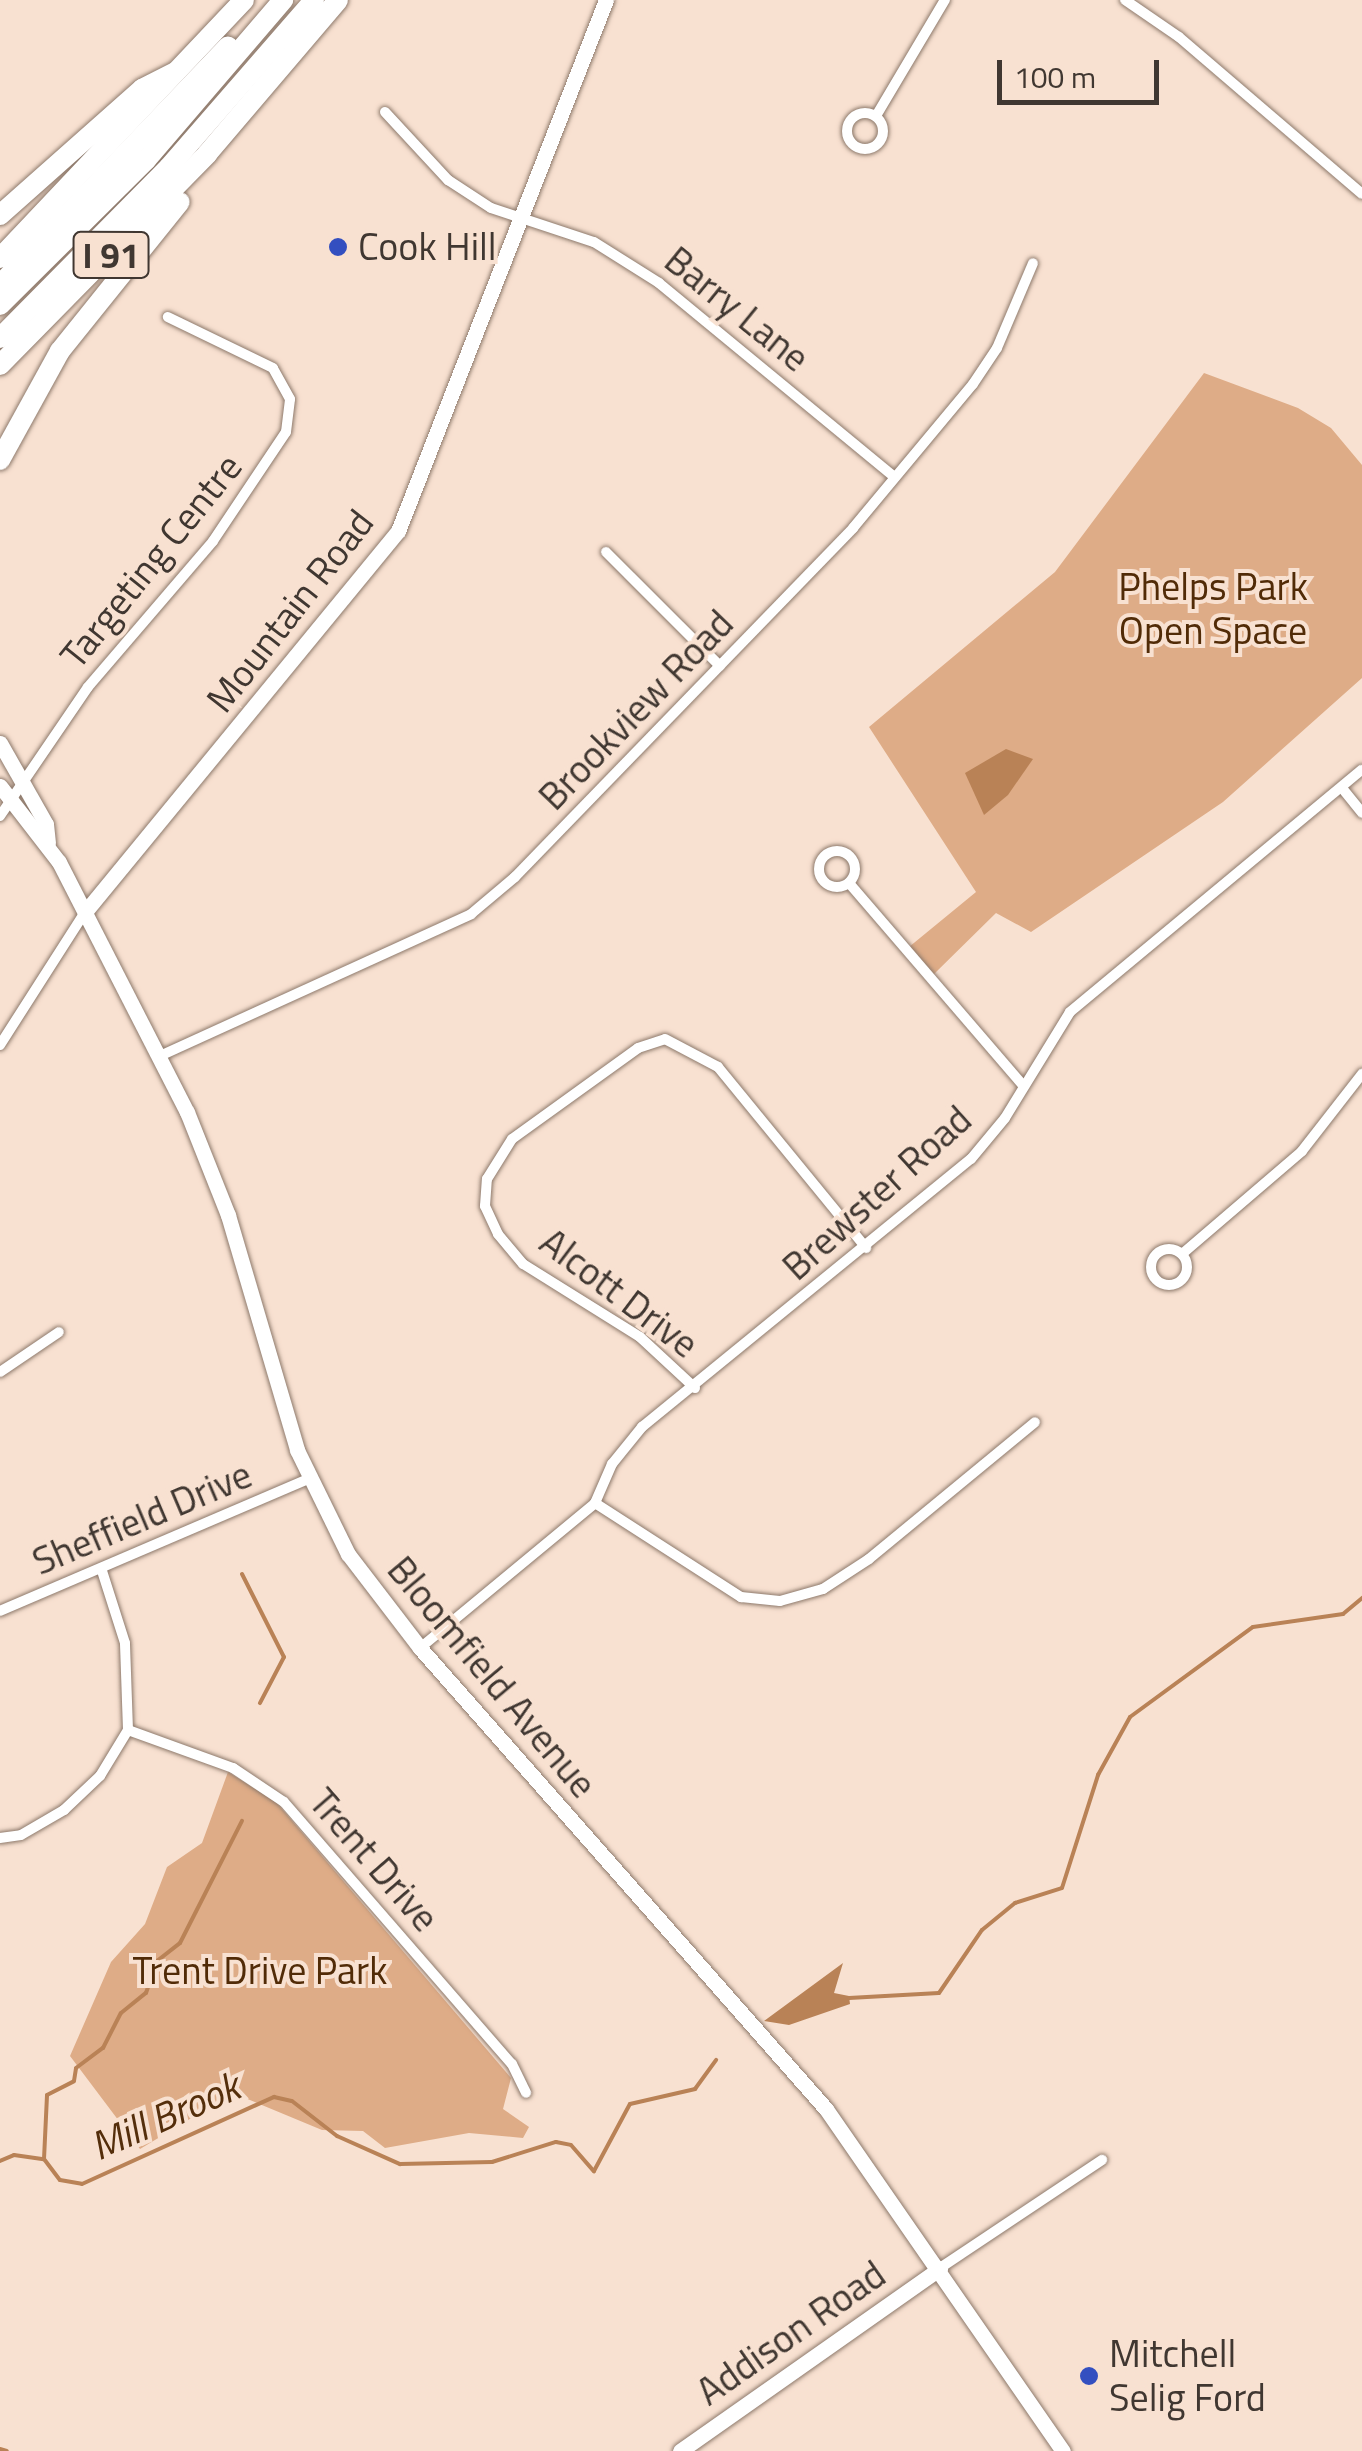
<!DOCTYPE html>
<style>
body{margin:0}
#map{position:relative;width:1362px;height:2451px;overflow:hidden;background:#f8e1d1;font-family:"Titillium Web",sans-serif}
div>[style]{position:absolute}
.green>*{inset:0;background:#deac87}
.water>*{inset:0;background:#b98256}
.stream>*{height:4px;margin:-2px;padding:0 2px;transform-origin:2px;border-radius:2px;background:#b98256}
.roads{filter:drop-shadow(0 0 2px #8d796b) drop-shadow(0 0 2px #8d796b)}
.street>*{height:10px;margin:-5px;padding:0 5px;transform-origin:5px;border-radius:5px;background:#fff}
.street>.ring{margin:-5px;padding:0;box-sizing:content-box;background:none;border:10px solid #fff;border-radius:50%}
.secondary>*{height:15px;margin:-7.5px;padding:0 7.5px;transform-origin:7.5px;border-radius:7.5px;background:#fff}
.highway>*{height:20px;margin:-10px;padding:0 10px;transform-origin:10px;border-radius:10px;background:#fff}
.dots>*{width:28px;height:28px;translate:-50% -50%;box-sizing:border-box;border:5px solid #f8e1d1;border-radius:50%}
span{translate:-50% -50%;white-space:nowrap;text-align:center;line-height:1.15;-webkit-text-stroke:8px #f8e1d1;paint-order:stroke}
.shield-label span{padding:2px 8px;background:#f8e1d1;border:2px solid;border-radius:8px;-webkit-text-stroke-width:0}
.shield-label{font-size:35px;color:#403731;font-weight:700}
.poi-label{font-size:38px;color:#403731}
.left{translate:0 -50%;text-align:left}
.street-label{font-size:38px;color:#403731}
.park-label{font-size:38px;color:#512b07}
.water-label{font-size:40px;color:#542e0b;font-style:italic}
.scale{position:absolute;left:997px;top:60px;width:162px;height:45px;box-sizing:border-box;border:5px solid #403731;border-top:0;padding-left:12px;font-size:30px;line-height:35px;white-space:nowrap;color:#403731;-webkit-text-stroke:8px #f8e1d1;paint-order:stroke}
</style>
<div id="map">
<div class="green">
<i style="clip-path:polygon(1204px 373px,1298px 408px,1331px 428px,1362px 465px,1362px 678px,1223px 802px,1031px 932px,996px 913px,933px 975px,909px 947px,976px 892px,869px 727px,1055px 572px)"></i>
<i style="clip-path:polygon(228px 1772px,276px 1802px,511px 2078px,503px 2109px,529px 2127px,523px 2138px,469px 2133px,385px 2148px,363px 2131px,322px 2130px,233px 2093px,140px 2149px,70px 2056px,111px 1962px,145px 1924px,167px 1867px,202px 1843px)"></i>
</div>
<div class="water">
<i style="clip-path:polygon(1006px 749px,1033px 759px,1008px 795px,984px 815px,965px 773px)"></i>
<i style="clip-path:polygon(843px 1963px,834px 1993px,849px 1996px,850px 2004px,789px 2025px,764px 2021px)"></i>
</div>
<div class="stream">
<i style="left:242px;top:1574px;width:93px;rotate:63.2deg"></i>
<i style="left:284px;top:1657px;width:52px;rotate:117.6deg"></i>
<i style="left:849px;top:1998px;width:90px;rotate:-3.2deg"></i>
<i style="left:939px;top:1993px;width:76px;rotate:-55.7deg"></i>
<i style="left:982px;top:1930px;width:43px;rotate:-39.3deg"></i>
<i style="left:1015px;top:1903px;width:49px;rotate:-17.7deg"></i>
<i style="left:1062px;top:1888px;width:119px;rotate:-72.3deg"></i>
<i style="left:1098px;top:1775px;width:66px;rotate:-61.1deg"></i>
<i style="left:1130px;top:1717px;width:152px;rotate:-36.2deg"></i>
<i style="left:1253px;top:1627px;width:91px;rotate:-8.2deg"></i>
<i style="left:1343px;top:1614px;width:25px;rotate:-40deg"></i>
<i style="left:44px;top:2159px;width:64px;rotate:-87.3deg"></i>
<i style="left:47px;top:2095px;width:30px;rotate:-27deg"></i>
<i style="left:74px;top:2081px;width:13px;rotate:-81deg"></i>
<i style="left:76px;top:2068px;width:34px;rotate:-37deg"></i>
<i style="left:103px;top:2048px;width:39px;rotate:-63deg"></i>
<i style="left:121px;top:2013px;width:32px;rotate:-39deg"></i>
<i style="left:146px;top:1993px;width:34px;rotate:-71deg"></i>
<i style="left:157px;top:1961px;width:29px;rotate:-38deg"></i>
<i style="left:180px;top:1943px;width:137px;rotate:-63.1deg"></i>
<i style="left:0;top:2161px;width:15px;rotate:-23deg"></i>
<i style="left:14px;top:2155px;width:30px;rotate:8deg"></i>
<i style="left:44px;top:2159px;width:26px;rotate:53deg"></i>
<i style="left:60px;top:2180px;width:22px;rotate:10deg"></i>
<i style="left:82px;top:2184px;width:211px;rotate:-24.4deg"></i>
<i style="left:274px;top:2097px;width:18px;rotate:13deg"></i>
<i style="left:292px;top:2101px;width:57px;rotate:37.9deg"></i>
<i style="left:337px;top:2136px;width:69px;rotate:24deg"></i>
<i style="left:400px;top:2164px;width:92px;rotate:-1.2deg"></i>
<i style="left:492px;top:2162px;width:67px;rotate:-17.4deg"></i>
<i style="left:556px;top:2142px;width:15px;rotate:11deg"></i>
<i style="left:571px;top:2145px;width:35px;rotate:49deg"></i>
<i style="left:594px;top:2171px;width:76px;rotate:-61.8deg"></i>
<i style="left:630px;top:2104px;width:67px;rotate:-13deg"></i>
<i style="left:695px;top:2089px;width:36px;rotate:-54deg"></i>
<i style="left:0;top:2449px;width:7px;rotate:16deg"></i>
</div>
<div class="roads">
<div class="street">
<i style="left:1125px;top:0;width:65px;rotate:34.4deg"></i>
<i style="left:1179px;top:37px;width:241px;rotate:40.6deg"></i>
<i style="left:385px;top:112px;width:93px;rotate:47.2deg"></i>
<i style="left:448px;top:180px;width:51px;rotate:33.1deg"></i>
<i style="left:491px;top:208px;width:108px;rotate:18.3deg"></i>
<i style="left:594px;top:242px;width:77px;rotate:32.2deg"></i>
<i style="left:659px;top:283px;width:305px;rotate:39.5deg"></i>
<i class="ring" style="left:847px;top:113px;width:26px;height:26px"></i>
<i style="left:876px;top:116px;width:135px;rotate:-59.3deg"></i>
<i style="left:606px;top:552px;width:161px;rotate:45deg"></i>
<i style="left:1342px;top:788px;width:32px;rotate:51deg"></i>
<i style="left:0;top:816px;width:156px;rotate:-55.7deg"></i>
<i style="left:88px;top:687px;width:192px;rotate:-49.4deg"></i>
<i style="left:213px;top:541px;width:131px;rotate:-56.2deg"></i>
<i style="left:286px;top:432px;width:33px;rotate:-83deg"></i>
<i style="left:290px;top:399px;width:35px;rotate:-119deg"></i>
<i style="left:273px;top:368px;width:117px;rotate:-154.1deg"></i>
<i class="ring" style="left:819px;top:851px;width:26px;height:26px"></i>
<i style="left:849px;top:883px;width:267px;rotate:49.3deg"></i>
<i style="left:0;top:1045px;width:158px;rotate:-57.4deg"></i>
<i style="left:160px;top:1056px;width:342px;rotate:-24.5deg"></i>
<i style="left:471px;top:914px;width:57px;rotate:-40.1deg"></i>
<i style="left:515px;top:877px;width:486px;rotate:-45.9deg"></i>
<i style="left:853px;top:528px;width:187px;rotate:-50.2deg"></i>
<i style="left:973px;top:384px;width:43px;rotate:-56.3deg"></i>
<i style="left:997px;top:348px;width:92px;rotate:-67deg"></i>
<i class="ring" style="left:1151px;top:1249px;width:26px;height:26px"></i>
<i style="left:1182px;top:1254px;width:158px;rotate:-40.6deg"></i>
<i style="left:1302px;top:1151px;width:98px;rotate:-52.1deg"></i>
<i style="left:0;top:1372px;width:71px;rotate:-34.1deg"></i>
<i style="left:695px;top:1388px;width:75px;rotate:-137.2deg"></i>
<i style="left:640px;top:1337px;width:138px;rotate:-148deg"></i>
<i style="left:523px;top:1264px;width:39px;rotate:-130deg"></i>
<i style="left:498px;top:1234px;width:31px;rotate:-115deg"></i>
<i style="left:485px;top:1206px;width:27px;rotate:-86deg"></i>
<i style="left:487px;top:1179px;width:47px;rotate:-58deg"></i>
<i style="left:512px;top:1139px;width:155px;rotate:-35.8deg"></i>
<i style="left:638px;top:1048px;width:28px;rotate:-18deg"></i>
<i style="left:665px;top:1039px;width:60px;rotate:27.8deg"></i>
<i style="left:718px;top:1067px;width:234px;rotate:50.7deg"></i>
<i style="left:595px;top:1503px;width:174px;rotate:32.8deg"></i>
<i style="left:741px;top:1597px;width:39px;rotate:6deg"></i>
<i style="left:780px;top:1601px;width:45px;rotate:-15.6deg"></i>
<i style="left:823px;top:1589px;width:55px;rotate:-33.1deg"></i>
<i style="left:869px;top:1559px;width:215px;rotate:-39.5deg"></i>
<i style="left:0;top:1611px;width:335px;rotate:-23.2deg"></i>
<i style="left:420px;top:1648px;width:227px;rotate:-39.6deg"></i>
<i style="left:595px;top:1503px;width:43px;rotate:-66.4deg"></i>
<i style="left:612px;top:1464px;width:48px;rotate:-51deg"></i>
<i style="left:642px;top:1427px;width:424px;rotate:-39.2deg"></i>
<i style="left:971px;top:1159px;width:53px;rotate:-50.3deg"></i>
<i style="left:1005px;top:1118px;width:124px;rotate:-58.5deg"></i>
<i style="left:1070px;top:1012px;width:379px;rotate:-39.7deg"></i>
<i style="left:128px;top:1730px;width:112px;rotate:19.9deg"></i>
<i style="left:233px;top:1768px;width:61px;rotate:33.7deg"></i>
<i style="left:284px;top:1802px;width:347px;rotate:49deg"></i>
<i style="left:512px;top:2064px;width:32px;rotate:64deg"></i>
<i style="left:0;top:1838px;width:21px;rotate:-8deg"></i>
<i style="left:21px;top:1835px;width:50px;rotate:-30.2deg"></i>
<i style="left:64px;top:1810px;width:50px;rotate:-43.4deg"></i>
<i style="left:100px;top:1776px;width:54px;rotate:-58.7deg"></i>
<i style="left:128px;top:1730px;width:87px;rotate:-92deg"></i>
<i style="left:125px;top:1643px;width:76px;rotate:-107.7deg"></i>
<i style="left:940px;top:2268px;width:195px;rotate:-33.7deg"></i>
</div>
<div class="secondary">
<i style="left:0;top:743px;width:93px;rotate:60.4deg"></i>
<i style="left:46px;top:824px;width:19px;rotate:84deg"></i>
<i style="left:0;top:786px;width:96px;rotate:52.2deg"></i>
<i style="left:59px;top:862px;width:281px;rotate:62.9deg"></i>
<i style="left:187px;top:1112px;width:111px;rotate:68.3deg"></i>
<i style="left:228px;top:1215px;width:245px;rotate:73.6deg"></i>
<i style="left:297px;top:1450px;width:116px;rotate:63.9deg"></i>
<i style="left:348px;top:1554px;width:118px;rotate:52.5deg"></i>
<i style="left:420px;top:1648px;width:614px;rotate:48.63deg"></i>
<i style="left:826px;top:2109px;width:416px;rotate:55.3deg"></i>
<i style="left:85px;top:912px;width:493px;rotate:-50.6deg"></i>
<i style="left:398px;top:531px;width:570px;rotate:-68.61deg"></i>
<i style="left:680px;top:2451px;width:318px;rotate:-35.1deg"></i>
</div>
<div class="highway">
<i style="left:0;top:215px;width:190px;rotate:-41.6deg"></i>
<i style="left:142px;top:89px;width:36px;rotate:-27deg"></i>
<i style="left:0;top:258px;width:355px;rotate:-46.6deg"></i>
<i style="left:0;top:285px;width:330px;rotate:-46.3deg"></i>
<i style="left:0;top:305px;width:206px;rotate:-44.8deg"></i>
<i style="left:146px;top:160px;width:211px;rotate:-49.4deg"></i>
<i style="left:0;top:338px;width:240px;rotate:-45.3deg"></i>
<i style="left:169px;top:167px;width:221px;rotate:-49deg"></i>
<i style="left:0;top:365px;width:296px;rotate:-45.5deg"></i>
<i style="left:207px;top:154px;width:202px;rotate:-49.6deg"></i>
<i style="left:0;top:460px;width:124px;rotate:-61.2deg"></i>
<i style="left:60px;top:351px;width:191px;rotate:-51.2deg"></i>
</div>
</div>
<div class="dots">
<i style="left:338px;top:247px;background:#334fc0"></i>
<i style="left:1089px;top:2376px;background:#334fc0"></i>
</div>
<div class="shield-label">
<span style="left:111px;top:255px">I 91</span>
</div>
<div class="poi-label">
<span class="left" style="left:358px;top:247px">Cook Hill</span>
<span class="left" style="left:1109px;top:2376px">Mitchell<br>Selig Ford</span>
</div>
<div class="street-label">
<span style="left:737px;top:309px;rotate:39deg">Barry Lane</span>
<span style="left:151px;top:561px;rotate:-51deg">Targeting Centre</span>
<span style="left:290px;top:611px;rotate:-52deg">Mountain Road</span>
<span style="left:636px;top:710px;rotate:-46deg">Brookview Road</span>
<span style="left:877px;top:1193px;rotate:-42deg">Brewster Road</span>
<span style="left:619px;top:1293px;rotate:37deg">Alcott Drive</span>
<span style="left:142px;top:1518px;rotate:-23deg">Sheffield Drive</span>
<span style="left:492px;top:1677px;rotate:50deg">Bloomfield Avenue</span>
<span style="left:374px;top:1860px;rotate:49deg">Trent Drive</span>
<span style="left:791px;top:2333px;rotate:-35deg">Addison Road</span>
</div>
<div class="park-label">
<span style="left:1213px;top:609px">Phelps Park<br>Open Space</span>
<span style="left:260px;top:1971px">Trent Drive Park</span>
</div>
<div class="water-label">
<span style="left:165px;top:2116px;rotate:-24deg">Mill Brook</span>
</div>
<div class="scale">100 m</div>
</div>
